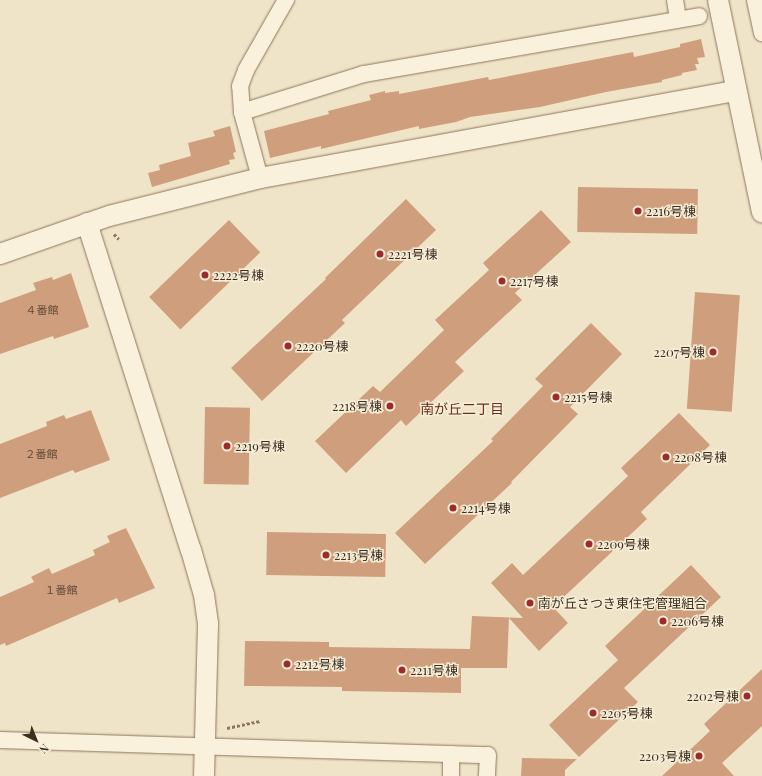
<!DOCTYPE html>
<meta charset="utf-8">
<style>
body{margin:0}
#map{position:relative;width:762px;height:776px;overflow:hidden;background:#f0e4c8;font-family:"Playfair Display","Noto Sans JP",serif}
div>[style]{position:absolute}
.building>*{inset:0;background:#cf9f7d;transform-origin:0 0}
.path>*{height:2.5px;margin-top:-1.25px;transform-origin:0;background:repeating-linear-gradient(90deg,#8d765c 0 3px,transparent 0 5px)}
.roads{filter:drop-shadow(0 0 1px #8d765c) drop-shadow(0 0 1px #8d765c)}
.minor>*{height:16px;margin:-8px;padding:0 8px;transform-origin:8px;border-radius:8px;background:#faf1dc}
.tertiary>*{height:20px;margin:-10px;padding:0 10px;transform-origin:10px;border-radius:10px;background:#faf1dc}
.dots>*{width:11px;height:11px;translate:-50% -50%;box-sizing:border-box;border:2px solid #f7eed8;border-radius:50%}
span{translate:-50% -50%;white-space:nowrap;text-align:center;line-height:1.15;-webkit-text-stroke:3px #f7eed8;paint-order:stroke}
.number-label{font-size:11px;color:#624a37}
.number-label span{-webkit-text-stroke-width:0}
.poi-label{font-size:13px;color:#3d2e20}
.left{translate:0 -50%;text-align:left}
.right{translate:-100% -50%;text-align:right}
.neighbourhood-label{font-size:14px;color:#6b2e1e}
.north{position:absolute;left:16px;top:720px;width:40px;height:40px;-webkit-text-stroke:3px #f7eed8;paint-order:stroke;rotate:137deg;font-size:11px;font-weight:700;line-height:16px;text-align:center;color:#3d2e20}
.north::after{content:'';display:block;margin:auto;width:14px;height:18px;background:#3d2e20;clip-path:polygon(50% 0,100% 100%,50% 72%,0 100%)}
</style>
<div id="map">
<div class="building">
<i style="clip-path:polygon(701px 39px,705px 57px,697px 58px,699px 64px,695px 64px,697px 70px,682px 73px,682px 75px,662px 80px,662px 82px,606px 92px,540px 107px,470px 117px,456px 122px,419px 129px,419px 126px,342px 144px,321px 149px,321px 146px,270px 158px,264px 131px,329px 114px,328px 111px,371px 100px,369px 95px,385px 91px,385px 93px,399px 91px,399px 94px,488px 77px,489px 80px,633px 52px,634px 57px,680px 47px,680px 44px)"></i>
<i style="clip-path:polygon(230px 126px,236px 152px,233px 153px,235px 159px,229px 160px,230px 164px,152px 187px,148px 173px,160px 170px,159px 165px,191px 156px,188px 143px,215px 136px,213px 131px)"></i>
<i style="left:578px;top:187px;width:120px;height:45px;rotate:1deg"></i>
<i style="clip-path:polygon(406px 199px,436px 230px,342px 320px,345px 323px,262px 401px,231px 368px,326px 279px,325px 278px)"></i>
<i style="clip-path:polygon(541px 210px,571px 242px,515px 293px,522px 300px,455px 362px,464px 371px,406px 426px,401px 420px,346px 473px,315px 441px,373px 386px,380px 392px,444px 330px,435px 320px,489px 270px,483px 263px)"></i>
<i style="left:229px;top:220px;width:45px;height:111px;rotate:46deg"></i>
<i style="clip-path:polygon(71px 273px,89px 327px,54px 339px,53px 336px,0 354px,0 303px,36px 290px,33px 283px,52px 277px,53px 280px)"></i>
<i style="left:695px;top:292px;width:45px;height:117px;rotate:4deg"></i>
<i style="clip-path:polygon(591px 323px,622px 354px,570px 407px,578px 414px,511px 482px,512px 483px,425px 564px,395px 533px,493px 441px,491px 439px,543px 386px,535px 379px)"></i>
<i style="left:205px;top:407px;width:45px;height:77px;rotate:1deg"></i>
<i style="clip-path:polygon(91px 410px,110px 460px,75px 473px,73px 470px,0 498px,0 444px,47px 426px,46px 422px,64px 415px,66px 419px)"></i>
<i style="clip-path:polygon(679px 413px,710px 445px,641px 512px,647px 519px,553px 607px,568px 623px,539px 651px,509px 618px,507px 668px,461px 668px,461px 693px,342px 691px,342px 687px,244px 686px,245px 641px,329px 642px,329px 647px,470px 649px,472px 616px,523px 618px,491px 583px,512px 563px,523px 575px,628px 476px,621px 468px)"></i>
<i style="clip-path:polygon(126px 528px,155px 588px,119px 603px,117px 598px,6px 646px,5px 643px,0 645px,0 597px,34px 582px,31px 577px,49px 568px,52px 574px,95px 555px,93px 550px,110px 542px,107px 536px)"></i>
<i style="left:267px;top:532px;width:119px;height:43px;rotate:1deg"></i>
<i style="clip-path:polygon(691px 565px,721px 597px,624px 688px,638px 702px,579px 757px,549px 725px,618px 660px,605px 646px)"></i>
<i style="clip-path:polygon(762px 669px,762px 726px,722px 763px,734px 776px,662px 776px,710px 731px,704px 724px)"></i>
<i style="clip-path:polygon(522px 758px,577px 759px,565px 770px,565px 776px,521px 776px)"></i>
</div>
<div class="path">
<i style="left:114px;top:234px;width:7px;rotate:45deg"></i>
<i style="left:227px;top:728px;width:34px;rotate:-12deg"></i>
</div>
<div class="roads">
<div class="minor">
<i style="left:675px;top:0;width:19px;rotate:81deg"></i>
<i style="left:755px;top:0;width:34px;rotate:78deg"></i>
<i style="left:242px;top:112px;width:128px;rotate:-17.3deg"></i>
<i style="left:364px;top:74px;width:340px;rotate:-9.8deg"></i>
<i style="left:260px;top:178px;width:68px;rotate:-105.3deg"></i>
<i style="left:242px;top:112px;width:26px;rotate:-94deg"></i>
<i style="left:240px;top:86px;width:17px;rotate:-69deg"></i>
<i style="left:246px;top:70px;width:81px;rotate:-60.3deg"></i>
<i style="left:0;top:740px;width:488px;rotate:1.8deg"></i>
<i style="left:488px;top:755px;width:21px;rotate:93deg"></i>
<i style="left:451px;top:754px;width:22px;rotate:90deg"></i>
</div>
<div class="tertiary">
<i style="left:718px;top:0;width:217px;rotate:78.3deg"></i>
<i style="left:87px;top:223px;width:343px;rotate:72.4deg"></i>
<i style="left:191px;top:550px;width:47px;rotate:73.9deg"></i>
<i style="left:204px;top:595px;width:29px;rotate:82deg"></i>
<i style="left:208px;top:624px;width:152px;rotate:91.5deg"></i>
<i style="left:0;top:254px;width:115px;rotate:-19.2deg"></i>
<i style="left:109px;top:216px;width:156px;rotate:-14.1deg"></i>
<i style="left:260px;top:178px;width:484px;rotate:-10.4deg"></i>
</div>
</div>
<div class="dots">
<i style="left:638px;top:211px;background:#9e2a2b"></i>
<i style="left:380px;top:254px;background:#9e2a2b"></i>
<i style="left:205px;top:275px;background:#9e2a2b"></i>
<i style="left:502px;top:281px;background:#9e2a2b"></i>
<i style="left:288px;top:346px;background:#9e2a2b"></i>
<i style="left:713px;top:352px;background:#9e2a2b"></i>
<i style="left:556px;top:397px;background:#9e2a2b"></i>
<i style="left:390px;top:406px;background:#9e2a2b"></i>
<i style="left:227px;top:446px;background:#9e2a2b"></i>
<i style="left:666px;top:457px;background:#9e2a2b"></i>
<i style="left:453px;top:508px;background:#9e2a2b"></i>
<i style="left:589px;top:544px;background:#9e2a2b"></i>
<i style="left:326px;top:555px;background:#9e2a2b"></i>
<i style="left:530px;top:603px;background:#9e2a2b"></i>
<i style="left:663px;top:621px;background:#9e2a2b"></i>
<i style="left:287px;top:664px;background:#9e2a2b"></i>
<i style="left:402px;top:670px;background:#9e2a2b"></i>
<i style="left:747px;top:696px;background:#9e2a2b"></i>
<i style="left:593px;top:713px;background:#9e2a2b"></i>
<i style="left:699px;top:756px;background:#9e2a2b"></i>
</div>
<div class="number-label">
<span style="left:42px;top:310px">４番館</span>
<span style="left:41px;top:454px">２番館</span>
<span style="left:61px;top:590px">１番館</span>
</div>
<div class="poi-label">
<span class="left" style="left:646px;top:211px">2216号棟</span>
<span class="left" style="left:388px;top:254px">2221号棟</span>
<span class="left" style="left:213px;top:275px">2222号棟</span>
<span class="left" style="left:510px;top:281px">2217号棟</span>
<span class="left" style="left:296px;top:346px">2220号棟</span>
<span class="right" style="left:705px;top:352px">2207号棟</span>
<span class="left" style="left:564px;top:397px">2215号棟</span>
<span class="right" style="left:382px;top:406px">2218号棟</span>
<span class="left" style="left:235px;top:446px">2219号棟</span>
<span class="left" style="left:674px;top:457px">2208号棟</span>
<span class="left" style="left:461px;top:508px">2214号棟</span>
<span class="left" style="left:597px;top:544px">2209号棟</span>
<span class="left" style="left:334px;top:555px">2213号棟</span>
<span class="left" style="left:538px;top:603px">南が丘さつき東住宅管理組合</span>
<span class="left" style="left:671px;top:621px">2206号棟</span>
<span class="left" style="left:295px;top:664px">2212号棟</span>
<span class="left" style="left:410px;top:670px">2211号棟</span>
<span class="right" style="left:739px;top:696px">2202号棟</span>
<span class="left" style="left:601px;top:713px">2205号棟</span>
<span class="right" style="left:691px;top:756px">2203号棟</span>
</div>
<div class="neighbourhood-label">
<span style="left:462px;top:409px">南が丘二丁目</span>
</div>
<div class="north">N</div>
</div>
